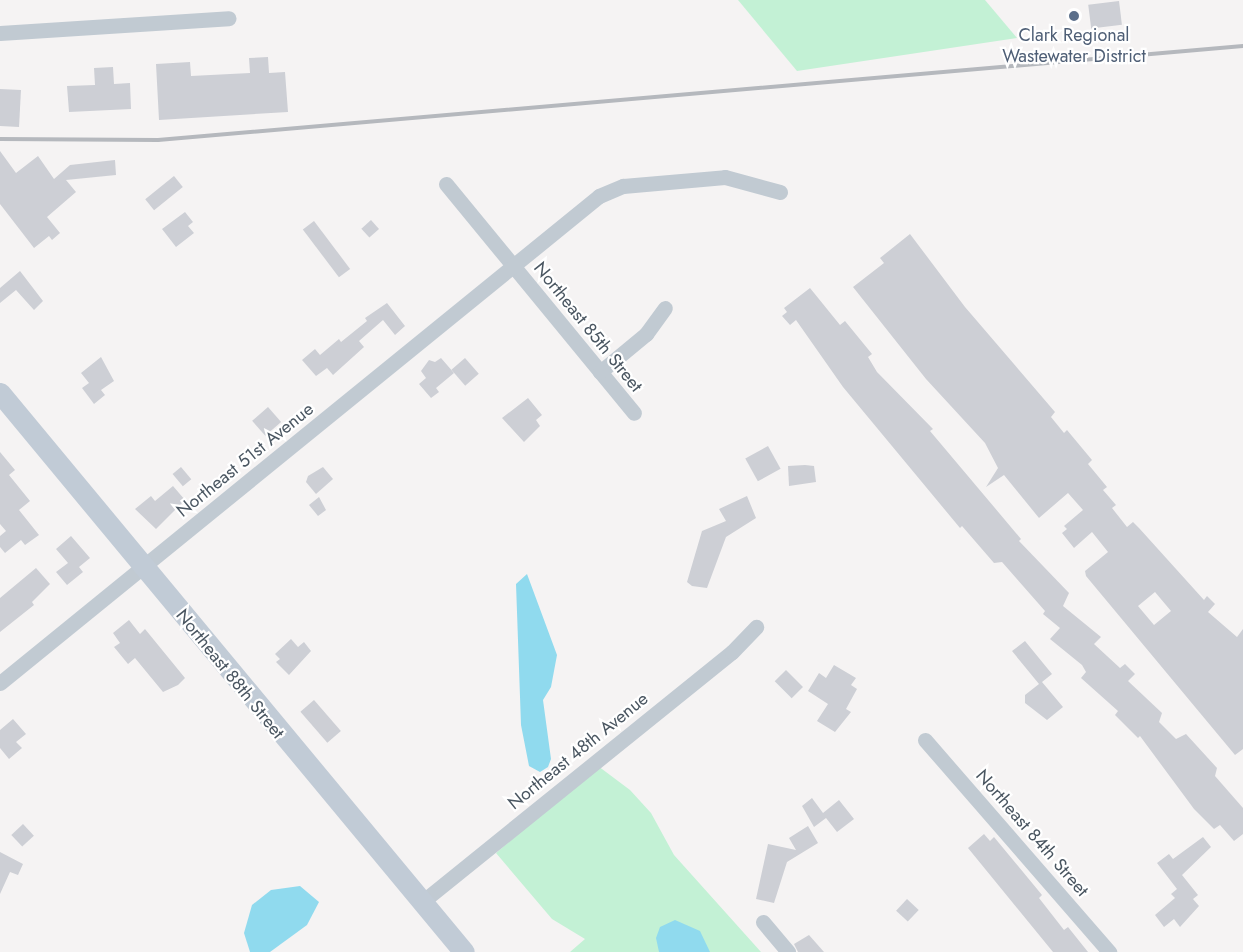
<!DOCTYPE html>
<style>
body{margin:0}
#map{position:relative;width:1243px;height:952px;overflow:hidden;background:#f5f3f3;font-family:Jost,sans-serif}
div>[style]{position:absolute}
.green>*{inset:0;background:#c3f1d5}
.water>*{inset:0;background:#90daee}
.building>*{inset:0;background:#cdcfd5;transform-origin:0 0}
.street>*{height:15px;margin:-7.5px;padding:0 7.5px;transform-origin:7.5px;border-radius:7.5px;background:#c1cad2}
.secondary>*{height:21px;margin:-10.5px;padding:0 10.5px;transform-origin:10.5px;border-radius:10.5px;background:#c1cbd6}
.rail>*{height:4px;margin:-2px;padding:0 2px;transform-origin:2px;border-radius:2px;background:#b5b8bd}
.dots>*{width:16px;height:16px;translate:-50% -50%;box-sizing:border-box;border:3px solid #fff;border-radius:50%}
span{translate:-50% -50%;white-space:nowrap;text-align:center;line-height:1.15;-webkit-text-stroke:4.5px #fff;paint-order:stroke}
.service-label{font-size:18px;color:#4e5e75}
.street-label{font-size:18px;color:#4a5661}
</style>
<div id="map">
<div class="green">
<i style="clip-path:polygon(738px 0,985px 0,1017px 38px,797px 71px)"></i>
<i style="clip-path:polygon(598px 766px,630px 790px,651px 813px,674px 855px,761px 952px,570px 952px,585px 939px,552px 919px,496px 853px)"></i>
</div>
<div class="water">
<i style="clip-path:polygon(527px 574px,557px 655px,551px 687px,543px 700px,551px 759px,548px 767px,540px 772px,529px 766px,521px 725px,516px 584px)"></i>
<i style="clip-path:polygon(300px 886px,319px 902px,307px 925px,270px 952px,250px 952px,244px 933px,252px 905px,271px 890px)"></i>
<i style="clip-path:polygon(675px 920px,700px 931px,710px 952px,659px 952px,656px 938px,660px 927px)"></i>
</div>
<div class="building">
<i style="left:1119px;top:1px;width:24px;height:31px;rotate:83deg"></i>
<i style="clip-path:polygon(268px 57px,269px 73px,285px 72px,288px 112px,159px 120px,156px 64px,190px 62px,191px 76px,250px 73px,249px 58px)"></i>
<i style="clip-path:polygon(113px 67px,114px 84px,130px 83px,131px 109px,69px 112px,67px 86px,95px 85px,94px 68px)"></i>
<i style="left:0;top:89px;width:21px;height:37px;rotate:3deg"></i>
<i style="clip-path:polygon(0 151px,16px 173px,38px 156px,54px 179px,70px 165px,115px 160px,116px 175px,66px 180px,76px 192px,47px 217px,60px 233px,52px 240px,49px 236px,34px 248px,0 204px)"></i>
<i style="left:174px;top:176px;width:14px;height:37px;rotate:51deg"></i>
<i style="clip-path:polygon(185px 212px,193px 222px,188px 226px,194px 233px,176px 247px,162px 229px)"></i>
<i style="left:371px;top:220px;width:12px;height:13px;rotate:48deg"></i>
<i style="left:314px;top:221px;width:60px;height:14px;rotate:53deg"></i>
<i style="clip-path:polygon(evenodd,910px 234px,965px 307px,1055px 412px,1051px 417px,1064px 433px,1067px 430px,1092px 460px,1088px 464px,1107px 487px,1103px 490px,1116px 505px,1112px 508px,1127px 527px,1133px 522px,1139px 528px,1204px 600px,1207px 596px,1215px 604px,1208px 612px,1237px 637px,1243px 629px,1243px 749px,1235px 755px,1086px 576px,1085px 571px,1108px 552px,1092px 532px,1074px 548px,1062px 533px,1067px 529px,1064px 526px,1083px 510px,1068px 493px,1039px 518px,1004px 475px,986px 487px,998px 468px,985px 443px,926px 379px,853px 287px,884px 263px,880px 258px,910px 234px,1155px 592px,1171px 611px,1154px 625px,1138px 606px,1155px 592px)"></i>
<i style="clip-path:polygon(20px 271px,43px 301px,34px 310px,16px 290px,0 303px,0 288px)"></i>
<i style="clip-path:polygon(810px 288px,840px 325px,845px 321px,872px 354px,868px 357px,877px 372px,933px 429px,930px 431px,1021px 539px,1019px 541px,1069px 593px,1063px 606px,1101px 637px,1094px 644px,1120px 668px,1125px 664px,1135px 674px,1128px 681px,1162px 713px,1159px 722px,1176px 739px,1186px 734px,1217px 768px,1215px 776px,1243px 808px,1243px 834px,1234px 841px,1220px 825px,1214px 829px,1194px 809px,1140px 736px,1138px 738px,1115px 715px,1118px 711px,1081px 678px,1086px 672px,1082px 665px,1050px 639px,1060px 628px,1043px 614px,1045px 611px,1002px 562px,994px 563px,962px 526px,960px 528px,843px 387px,796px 320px,790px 325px,782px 316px,787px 312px,784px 308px)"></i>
<i style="clip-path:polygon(387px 303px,405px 326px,395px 335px,383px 320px,359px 341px,364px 347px,333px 375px,327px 368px,316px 376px,302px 360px,315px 349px,320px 355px,339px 339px,341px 342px,367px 321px,365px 318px)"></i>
<i style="clip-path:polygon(101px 357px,114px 381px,101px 390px,105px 395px,94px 404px,82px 388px,89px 383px,81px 373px)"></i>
<i style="clip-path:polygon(441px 358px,454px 373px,436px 388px,439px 392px,431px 398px,419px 384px,426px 378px,421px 371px,429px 360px,435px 362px)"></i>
<i style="left:465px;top:358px;width:21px;height:18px;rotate:49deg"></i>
<i style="clip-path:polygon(528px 398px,542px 415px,536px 420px,540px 426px,524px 442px,502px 418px)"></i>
<i style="left:268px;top:407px;width:20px;height:21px;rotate:49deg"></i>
<i style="left:768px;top:446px;width:26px;height:26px;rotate:61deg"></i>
<i style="clip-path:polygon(0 452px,15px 470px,9px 475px,30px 501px,19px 510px,39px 535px,25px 545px,21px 540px,5px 553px,0 547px,0 536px,6px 531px,0 524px)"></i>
<i style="clip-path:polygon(805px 465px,814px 466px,816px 482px,789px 486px,788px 466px)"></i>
<i style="left:181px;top:467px;width:16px;height:11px;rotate:50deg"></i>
<i style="clip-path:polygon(323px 467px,333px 479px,316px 494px,306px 482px,308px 476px)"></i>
<i style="clip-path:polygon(173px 486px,185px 500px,156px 529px,135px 509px,151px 496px,155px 501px)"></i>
<i style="clip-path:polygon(747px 496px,756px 518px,726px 537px,707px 588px,692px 586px,687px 582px,702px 531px,726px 521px,719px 509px)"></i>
<i style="clip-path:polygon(319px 497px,326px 510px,318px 516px,309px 505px)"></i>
<i style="clip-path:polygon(71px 536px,90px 558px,79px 567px,83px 572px,67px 585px,56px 572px,68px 563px,56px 549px)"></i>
<i style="clip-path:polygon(36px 568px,50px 584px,32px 602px,34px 605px,0 632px,0 598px)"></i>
<i style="clip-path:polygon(129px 620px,140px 634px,145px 629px,185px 678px,178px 685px,163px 692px,135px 658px,128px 664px,114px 647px,120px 643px,113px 633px)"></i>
<i style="clip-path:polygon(291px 639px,298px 647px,304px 642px,311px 651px,289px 675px,276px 662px,280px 659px,275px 654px)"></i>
<i style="clip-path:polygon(1025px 641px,1052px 674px,1042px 682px,1063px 707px,1047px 720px,1025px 703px,1025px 695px,1039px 684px,1012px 651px)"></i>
<i style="clip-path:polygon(834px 665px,856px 678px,851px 685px,857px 689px,846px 709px,851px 712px,835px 732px,817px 721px,828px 704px,808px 691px,819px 673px,826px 678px)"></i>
<i style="left:786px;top:670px;width:24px;height:16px;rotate:45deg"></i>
<i style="left:314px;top:700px;width:41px;height:18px;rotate:49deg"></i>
<i style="clip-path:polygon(13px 719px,26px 734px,16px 742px,22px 748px,9px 759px,0 748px,0 730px)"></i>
<i style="clip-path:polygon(812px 798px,823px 813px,839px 800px,854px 819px,837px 832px,826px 818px,814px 827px,802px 806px)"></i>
<i style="left:23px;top:824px;width:16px;height:16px;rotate:47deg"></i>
<i style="clip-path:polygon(808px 826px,818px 843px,787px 862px,774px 903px,756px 899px,768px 844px,796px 850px,789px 838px)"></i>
<i style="clip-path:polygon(984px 834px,990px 841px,994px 837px,1042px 895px,1039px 898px,1064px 930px,1068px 927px,1088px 952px,1053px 952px,968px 848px)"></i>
<i style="clip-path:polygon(1203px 837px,1211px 847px,1182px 875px,1198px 895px,1193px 899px,1199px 906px,1180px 927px,1174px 919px,1164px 927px,1155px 915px,1175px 898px,1171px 894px,1177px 889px,1157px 863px,1169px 854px,1173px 859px)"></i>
<i style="clip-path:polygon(0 852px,23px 864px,18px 875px,10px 872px,0 894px)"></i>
<i style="left:907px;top:899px;width:16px;height:16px;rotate:43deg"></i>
<i style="clip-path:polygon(809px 935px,824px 952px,798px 952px,794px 944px)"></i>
</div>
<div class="street">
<i style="left:0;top:33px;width:229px;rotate:-3.7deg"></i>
<i style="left:446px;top:184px;width:296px;rotate:50.6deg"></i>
<i style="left:600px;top:372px;width:60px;rotate:-39.6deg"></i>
<i style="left:646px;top:334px;width:32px;rotate:-54deg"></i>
<i style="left:0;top:683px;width:772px;rotate:-39.11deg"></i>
<i style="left:599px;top:196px;width:26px;rotate:-23deg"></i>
<i style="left:623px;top:186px;width:102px;rotate:-5deg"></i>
<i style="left:725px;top:177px;width:57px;rotate:15.3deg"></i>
<i style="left:925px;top:740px;width:281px;rotate:49deg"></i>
<i style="left:422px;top:902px;width:398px;rotate:-38.9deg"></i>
<i style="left:732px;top:652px;width:35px;rotate:-46deg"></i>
<i style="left:763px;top:922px;width:39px;rotate:50deg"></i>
</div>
<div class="secondary">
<i style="left:0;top:393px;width:726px;rotate:50.31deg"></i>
</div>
<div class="rail">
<i style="left:0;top:139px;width:158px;rotate:0.4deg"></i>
<i style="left:158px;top:140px;width:1089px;rotate:-4.95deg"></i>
</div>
<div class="dots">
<i style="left:1074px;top:16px;background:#5c6f8a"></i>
</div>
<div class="service-label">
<span style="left:1074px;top:46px">Clark Regional<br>Wastewater District</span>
</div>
<div class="street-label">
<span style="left:588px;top:327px;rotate:51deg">Northeast 85th Street</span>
<span style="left:245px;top:460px;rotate:-39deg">Northeast 51st Avenue</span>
<span style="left:230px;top:674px;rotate:51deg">Northeast 88th Street</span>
<span style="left:578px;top:751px;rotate:-39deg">Northeast 48th Avenue</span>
<span style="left:1032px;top:833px;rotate:49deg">Northeast 84th Street</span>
</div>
</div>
